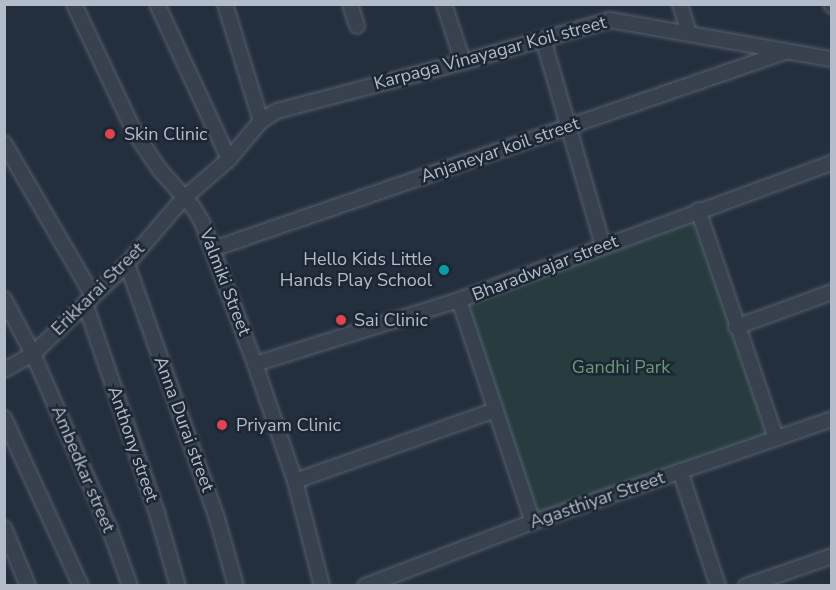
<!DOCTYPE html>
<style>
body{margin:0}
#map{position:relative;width:836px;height:590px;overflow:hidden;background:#242f3e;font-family:"Nunito Sans",sans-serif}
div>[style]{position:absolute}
.green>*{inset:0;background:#263c3f;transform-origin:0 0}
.roads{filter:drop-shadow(0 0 2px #565f6c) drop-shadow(0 0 2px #565f6c)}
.minor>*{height:14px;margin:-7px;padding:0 7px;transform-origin:7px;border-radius:7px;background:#38414e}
.dots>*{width:16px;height:16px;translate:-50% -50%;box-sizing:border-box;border:3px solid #1d2633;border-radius:50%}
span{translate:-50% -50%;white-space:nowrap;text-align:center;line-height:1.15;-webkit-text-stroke:5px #1d2633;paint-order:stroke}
.street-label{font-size:18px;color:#b4bcc9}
.poi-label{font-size:18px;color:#b4bcc9}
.left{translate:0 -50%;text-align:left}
.right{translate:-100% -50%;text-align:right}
.park-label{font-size:18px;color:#6b9a76}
.frame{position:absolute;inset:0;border:6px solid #b4bcc9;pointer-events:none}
</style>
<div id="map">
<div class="green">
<i style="left:698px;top:210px;width:241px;height:256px;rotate:71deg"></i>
</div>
<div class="roads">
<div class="minor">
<i style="left:74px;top:4px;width:143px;rotate:64.7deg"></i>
<i style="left:135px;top:133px;width:45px;rotate:56deg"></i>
<i style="left:160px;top:170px;width:50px;rotate:48.3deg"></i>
<i style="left:193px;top:207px;width:17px;rotate:59deg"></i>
<i style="left:202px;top:222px;width:152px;rotate:69.5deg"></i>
<i style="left:255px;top:364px;width:124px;rotate:71.1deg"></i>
<i style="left:295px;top:481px;width:108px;rotate:75.6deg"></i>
<i style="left:157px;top:4px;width:171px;rotate:65.1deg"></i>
<i style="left:225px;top:4px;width:122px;rotate:72.9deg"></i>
<i style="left:350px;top:4px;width:23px;rotate:72deg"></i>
<i style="left:444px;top:4px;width:61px;rotate:71.9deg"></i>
<i style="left:680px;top:4px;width:30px;rotate:73deg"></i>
<i style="left:831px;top:4px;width:2px;rotate:63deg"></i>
<i style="left:543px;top:39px;width:216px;rotate:73.8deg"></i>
<i style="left:4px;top:143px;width:177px;rotate:59.8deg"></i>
<i style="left:698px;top:210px;width:241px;rotate:71.1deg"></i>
<i style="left:213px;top:249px;width:605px;rotate:-19deg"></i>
<i style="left:127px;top:264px;width:266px;rotate:70.5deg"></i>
<i style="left:216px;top:515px;width:74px;rotate:74.3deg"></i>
<i style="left:4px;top:299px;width:62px;rotate:62.2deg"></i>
<i style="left:33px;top:354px;width:192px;rotate:66.4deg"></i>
<i style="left:110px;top:530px;width:59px;rotate:70.3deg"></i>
<i style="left:459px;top:300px;width:234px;rotate:71.6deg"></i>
<i style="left:85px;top:303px;width:222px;rotate:71.1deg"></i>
<i style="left:157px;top:513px;width:76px;rotate:74deg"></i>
<i style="left:736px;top:327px;width:102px;rotate:-20deg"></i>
<i style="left:255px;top:364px;width:214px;rotate:-17.4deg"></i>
<i style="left:459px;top:300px;width:397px;rotate:-20.2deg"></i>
<i style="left:4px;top:370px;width:33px;rotate:-29deg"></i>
<i style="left:33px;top:354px;width:130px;rotate:-43.8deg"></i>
<i style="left:127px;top:264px;width:86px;rotate:-49.3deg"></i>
<i style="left:183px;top:199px;width:61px;rotate:-41deg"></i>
<i style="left:229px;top:159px;width:50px;rotate:-49.9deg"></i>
<i style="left:261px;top:121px;width:19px;rotate:-32deg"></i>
<i style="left:277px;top:111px;width:192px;rotate:-14.8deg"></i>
<i style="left:463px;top:62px;width:153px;rotate:-15.9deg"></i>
<i style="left:610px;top:20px;width:225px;rotate:10deg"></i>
<i style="left:4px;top:418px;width:185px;rotate:65.4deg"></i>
<i style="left:680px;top:471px;width:121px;rotate:71.7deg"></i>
<i style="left:295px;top:481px;width:213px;rotate:-19.5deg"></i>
<i style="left:4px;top:528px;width:63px;rotate:67.5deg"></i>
<i style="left:365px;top:586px;width:180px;rotate:-20.9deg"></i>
<i style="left:533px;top:522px;width:316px;rotate:-19deg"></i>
<i style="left:746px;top:586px;width:91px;rotate:-19.2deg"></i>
</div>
</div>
<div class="dots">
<i style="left:110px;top:134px;background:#e0444e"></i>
<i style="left:444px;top:270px;background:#0f9aa8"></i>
<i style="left:341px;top:320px;background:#e0444e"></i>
<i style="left:222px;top:425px;background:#e0444e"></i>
</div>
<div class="street-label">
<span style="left:490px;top:53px;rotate:-15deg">Karpaga Vinayagar Koil street</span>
<span style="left:500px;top:150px;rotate:-19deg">Anjaneyar koil street</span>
<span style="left:545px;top:268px;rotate:-21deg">Bharadwajar street</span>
<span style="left:225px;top:282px;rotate:69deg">Valmiki Street</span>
<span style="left:98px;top:289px;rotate:-45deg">Erikkarai Street</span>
<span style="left:184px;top:424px;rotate:70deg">Anna Durai street</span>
<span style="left:133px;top:444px;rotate:71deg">Anthony street</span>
<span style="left:83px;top:469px;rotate:67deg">Ambedkar street</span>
<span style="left:597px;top:500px;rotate:-19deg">Agasthiyar Street</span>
</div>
<div class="poi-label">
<span class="left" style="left:124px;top:134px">Skin Clinic</span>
<span class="right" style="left:432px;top:270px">Hello Kids Little<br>Hands Play School</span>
<span class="left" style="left:354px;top:320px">Sai Clinic</span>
<span class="left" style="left:236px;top:425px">Priyam Clinic</span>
</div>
<div class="park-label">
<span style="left:621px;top:367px">Gandhi Park</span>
</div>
<div class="frame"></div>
</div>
